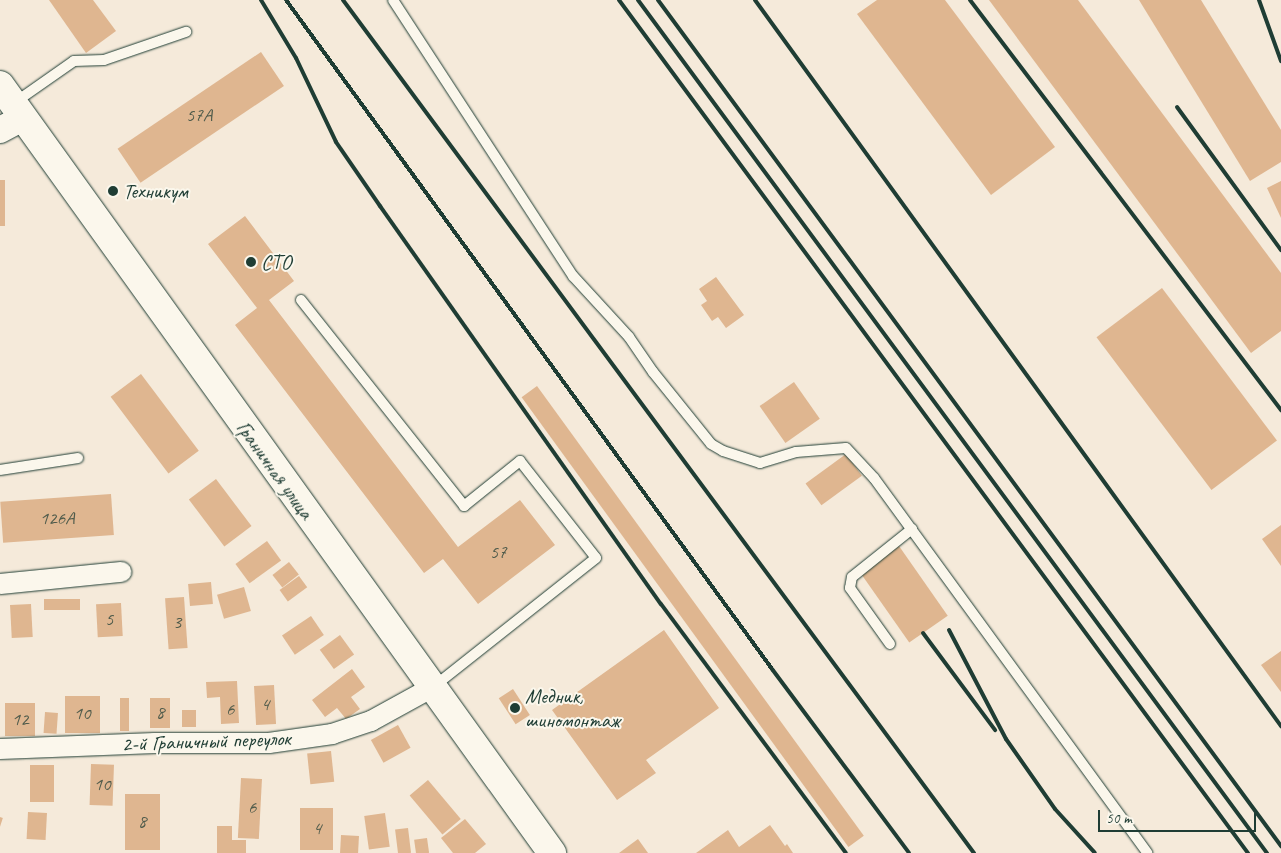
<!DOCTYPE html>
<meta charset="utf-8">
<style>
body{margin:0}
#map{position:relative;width:1281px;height:853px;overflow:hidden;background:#f5eada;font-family:Caveat,sans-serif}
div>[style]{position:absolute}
.building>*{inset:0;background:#dfb690;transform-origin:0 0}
.roads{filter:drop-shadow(0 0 1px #1f3d34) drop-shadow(0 0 1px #1f3d34)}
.service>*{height:10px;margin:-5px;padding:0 5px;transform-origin:5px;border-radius:5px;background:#fbf7ec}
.minor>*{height:20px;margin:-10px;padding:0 10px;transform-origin:10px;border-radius:10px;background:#fbf7ec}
.tertiary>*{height:26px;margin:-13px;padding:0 13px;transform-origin:13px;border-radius:13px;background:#fbf7ec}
.secondary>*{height:28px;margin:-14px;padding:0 14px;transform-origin:14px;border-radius:14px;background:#fbf7ec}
.rail>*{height:4px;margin:-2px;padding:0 2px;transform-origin:2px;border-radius:2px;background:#1f3d34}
.dots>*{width:14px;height:14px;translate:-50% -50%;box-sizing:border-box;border:2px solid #fbf7ec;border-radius:50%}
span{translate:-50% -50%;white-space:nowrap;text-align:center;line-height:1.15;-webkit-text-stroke:4px #fbf7ec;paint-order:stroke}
.number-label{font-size:19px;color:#4f5b4b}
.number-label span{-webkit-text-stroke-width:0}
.poi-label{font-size:21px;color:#1f3d34}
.left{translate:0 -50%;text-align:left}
.street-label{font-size:21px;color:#1f3d34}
.scale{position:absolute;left:1098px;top:810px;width:158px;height:22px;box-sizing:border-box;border:2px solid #1f3d34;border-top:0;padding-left:6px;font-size:15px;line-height:18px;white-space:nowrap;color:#1f3d34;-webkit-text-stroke:4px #fbf7ec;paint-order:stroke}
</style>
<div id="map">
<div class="building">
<i style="clip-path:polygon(49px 0,93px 0,116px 31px,86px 53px)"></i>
<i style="clip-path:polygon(877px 0,945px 0,1055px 147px,991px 195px,857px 14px)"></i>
<i style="clip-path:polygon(989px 0,1078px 0,1281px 273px,1281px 331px,1251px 353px)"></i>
<i style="clip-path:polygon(1139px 0,1201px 0,1281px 130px,1281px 162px,1250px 181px)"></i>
<i style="left:261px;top:52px;width:41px;height:173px;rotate:56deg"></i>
<i style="left:0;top:180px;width:5px;height:46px"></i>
<i style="clip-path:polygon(1281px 181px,1281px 218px,1267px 188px)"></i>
<i style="clip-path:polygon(245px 216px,294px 281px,269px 300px,458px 547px,520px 500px,555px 545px,478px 604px,443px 559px,424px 573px,235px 325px,257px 308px,208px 244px)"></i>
<i style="clip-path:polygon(716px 277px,744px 315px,726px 328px,718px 317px,712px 321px,701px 305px,707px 301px,699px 289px)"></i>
<i style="left:1162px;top:288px;width:191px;height:82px;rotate:53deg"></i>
<i style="left:141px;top:374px;width:96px;height:38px;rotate:53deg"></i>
<i style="left:794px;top:382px;width:45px;height:42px;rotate:55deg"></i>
<i style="left:537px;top:386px;width:556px;height:19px;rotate:54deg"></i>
<i style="left:846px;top:454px;width:27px;height:50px;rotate:54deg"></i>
<i style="left:216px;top:479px;width:59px;height:34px;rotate:53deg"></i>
<i style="left:111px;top:494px;width:41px;height:111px;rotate:86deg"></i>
<i style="clip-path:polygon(1281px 525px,1281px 566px,1262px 539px)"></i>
<i style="left:267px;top:541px;width:24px;height:39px;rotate:54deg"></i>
<i style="left:899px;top:546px;width:85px;height:47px;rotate:55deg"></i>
<i style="left:289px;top:562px;width:16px;height:21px;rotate:52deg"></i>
<i style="left:299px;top:576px;width:14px;height:24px;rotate:54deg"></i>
<i style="left:211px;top:582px;width:22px;height:23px;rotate:85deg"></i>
<i style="left:244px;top:587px;width:25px;height:28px;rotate:74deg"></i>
<i style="left:184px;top:597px;width:51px;height:19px;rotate:86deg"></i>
<i style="left:80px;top:599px;width:11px;height:36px;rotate:90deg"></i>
<i style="left:121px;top:603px;width:33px;height:25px;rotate:87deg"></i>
<i style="left:31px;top:604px;width:33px;height:21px;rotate:87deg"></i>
<i style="left:311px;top:616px;width:23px;height:35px;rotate:56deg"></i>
<i style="clip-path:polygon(664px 630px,719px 708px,646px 760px,656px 773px,617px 800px,552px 710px)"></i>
<i style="left:340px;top:635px;width:24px;height:25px;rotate:54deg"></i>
<i style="clip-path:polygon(1281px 651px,1281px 692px,1261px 665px)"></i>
<i style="clip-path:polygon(352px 669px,365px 687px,351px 697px,360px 709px,346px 719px,337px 708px,325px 717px,312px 700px)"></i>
<i style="clip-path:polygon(237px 681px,239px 723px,221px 724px,220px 697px,207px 698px,206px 682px)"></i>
<i style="left:274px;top:685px;width:39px;height:20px;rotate:87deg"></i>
<i style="left:513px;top:689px;width:31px;height:17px;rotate:57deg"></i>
<i style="left:65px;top:696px;width:35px;height:37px"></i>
<i style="left:120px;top:698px;width:9px;height:33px"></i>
<i style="left:170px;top:698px;width:30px;height:20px;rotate:90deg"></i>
<i style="left:5px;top:703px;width:30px;height:33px"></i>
<i style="left:182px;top:710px;width:14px;height:17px"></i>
<i style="left:45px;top:712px;width:13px;height:21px;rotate:4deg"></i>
<i style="left:398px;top:725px;width:26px;height:31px;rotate:61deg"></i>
<i style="left:331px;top:751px;width:31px;height:24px;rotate:84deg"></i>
<i style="left:91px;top:764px;width:23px;height:41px;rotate:2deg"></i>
<i style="left:30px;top:765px;width:24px;height:37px"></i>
<i style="left:241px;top:778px;width:21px;height:60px;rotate:3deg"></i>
<i style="left:428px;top:780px;width:51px;height:24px;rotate:50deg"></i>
<i style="left:125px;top:794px;width:35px;height:56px"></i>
<i style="left:300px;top:808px;width:33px;height:42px"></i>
<i style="left:28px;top:812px;width:19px;height:27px;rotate:3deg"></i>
<i style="left:385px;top:813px;width:34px;height:21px;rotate:82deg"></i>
<i style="left:0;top:817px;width:3px;height:32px;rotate:18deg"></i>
<i style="clip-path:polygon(465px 819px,486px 844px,475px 853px,453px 853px,441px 838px)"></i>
<i style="clip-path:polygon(770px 825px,785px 846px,787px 844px,793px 853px,696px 853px,728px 830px,739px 847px)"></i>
<i style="clip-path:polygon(217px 826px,232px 826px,232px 840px,246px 840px,246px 853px,217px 853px)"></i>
<i style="left:408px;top:828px;width:25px;height:13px;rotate:83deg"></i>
<i style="left:341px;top:835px;width:18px;height:18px;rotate:3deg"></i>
<i style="left:427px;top:838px;width:15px;height:13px;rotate:82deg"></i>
<i style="clip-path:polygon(638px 839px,648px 853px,619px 853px)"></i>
</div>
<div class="roads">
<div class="service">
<i style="left:393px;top:0;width:330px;rotate:56.9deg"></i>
<i style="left:573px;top:276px;width:83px;rotate:47.4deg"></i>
<i style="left:629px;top:337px;width:42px;rotate:55.6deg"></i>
<i style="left:653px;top:372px;width:92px;rotate:51.1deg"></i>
<i style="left:711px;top:444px;width:14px;rotate:30deg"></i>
<i style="left:723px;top:451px;width:39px;rotate:18deg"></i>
<i style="left:760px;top:463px;width:38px;rotate:-17deg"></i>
<i style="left:796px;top:452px;width:50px;rotate:-4.6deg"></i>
<i style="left:846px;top:448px;width:41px;rotate:47deg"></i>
<i style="left:874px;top:478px;width:464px;rotate:53.9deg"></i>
<i style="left:14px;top:103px;width:73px;rotate:-35deg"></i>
<i style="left:74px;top:61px;width:30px;rotate:-2deg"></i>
<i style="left:104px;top:60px;width:87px;rotate:-18.9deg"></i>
<i style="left:301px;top:300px;width:263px;rotate:51.6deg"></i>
<i style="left:464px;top:506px;width:72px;rotate:-38.8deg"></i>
<i style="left:520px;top:461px;width:123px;rotate:51.9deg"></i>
<i style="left:596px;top:558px;width:208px;rotate:141.6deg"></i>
<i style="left:0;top:470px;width:79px;rotate:-8.7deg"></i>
<i style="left:890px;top:644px;width:69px;rotate:-125.5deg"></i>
<i style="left:850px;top:588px;width:11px;rotate:-80deg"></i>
<i style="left:852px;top:577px;width:77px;rotate:-38.7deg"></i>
</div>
<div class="minor">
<i style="left:0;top:584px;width:122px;rotate:-5.7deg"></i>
<i style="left:0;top:749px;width:155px;rotate:-2.2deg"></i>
<i style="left:155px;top:743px;width:114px"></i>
<i style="left:269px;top:743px;width:64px;rotate:-8.1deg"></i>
<i style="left:332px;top:734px;width:41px;rotate:-18.4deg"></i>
<i style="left:371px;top:721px;width:68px;rotate:-28.8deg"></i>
</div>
<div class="tertiary">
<i style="left:0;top:130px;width:26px;rotate:-28deg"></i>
</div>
<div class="secondary">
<i style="left:0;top:85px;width:946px;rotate:54.29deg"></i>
</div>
</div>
<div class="rail">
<i style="left:261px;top:0;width:68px;rotate:58.9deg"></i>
<i style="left:296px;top:58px;width:93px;rotate:64.5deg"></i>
<i style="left:336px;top:142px;width:78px;rotate:55.5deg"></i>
<i style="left:380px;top:206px;width:487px;rotate:54.8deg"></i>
<i style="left:661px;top:604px;width:310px;rotate:53.4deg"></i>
<i style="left:286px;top:0;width:827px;rotate:54deg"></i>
<i style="left:772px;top:669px;width:229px;rotate:53.3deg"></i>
<i style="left:343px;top:0;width:1061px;rotate:53.51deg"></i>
<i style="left:619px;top:0;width:1060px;rotate:53.6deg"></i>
<i style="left:638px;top:0;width:1060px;rotate:53.6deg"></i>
<i style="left:658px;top:0;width:1051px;rotate:53.63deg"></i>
<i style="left:755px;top:0;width:897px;rotate:54.08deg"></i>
<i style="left:970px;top:0;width:515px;rotate:52.82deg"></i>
<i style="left:1259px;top:0;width:65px;rotate:70.2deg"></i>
<i style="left:1177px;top:107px;width:177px;rotate:54deg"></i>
<i style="left:949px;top:630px;width:123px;rotate:62.4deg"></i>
<i style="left:1006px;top:739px;width:85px;rotate:55deg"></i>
<i style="left:1055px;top:809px;width:59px;rotate:47.7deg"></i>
<i style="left:923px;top:633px;width:121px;rotate:53.4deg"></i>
</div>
<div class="dots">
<i style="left:113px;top:191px;background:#1f3d34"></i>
<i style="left:251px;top:262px;background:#1f3d34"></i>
<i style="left:515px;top:708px;background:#1f3d34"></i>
</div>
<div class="number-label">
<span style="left:199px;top:116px">57А</span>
<span style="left:57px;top:519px">126А</span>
<span style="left:498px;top:553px">57</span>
<span style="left:109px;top:620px">5</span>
<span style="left:177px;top:623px">3</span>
<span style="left:265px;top:705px">4</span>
<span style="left:230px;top:710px">6</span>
<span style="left:160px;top:713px">8</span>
<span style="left:82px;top:714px">10</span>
<span style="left:20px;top:720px">12</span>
<span style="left:102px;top:785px">10</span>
<span style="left:252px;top:808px">6</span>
<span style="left:142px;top:822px">8</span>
<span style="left:317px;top:829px">4</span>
</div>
<div class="poi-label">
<span class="left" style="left:123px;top:191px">Техникум</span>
<span class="left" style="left:261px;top:262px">СТО</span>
<span class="left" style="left:525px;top:708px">Медник,<br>шиномонтаж</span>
</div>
<div class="street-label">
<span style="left:275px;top:470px;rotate:54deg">Граничная улица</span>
<span style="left:206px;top:741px;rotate:-2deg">2-й Граничный переулок</span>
</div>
<div class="scale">50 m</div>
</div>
